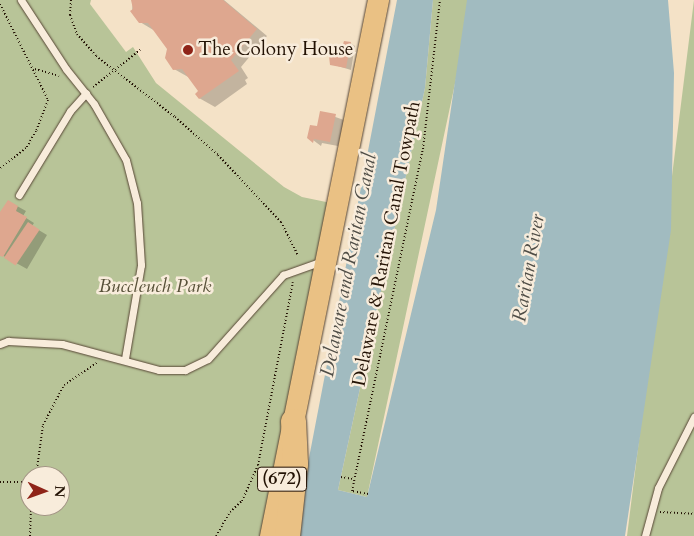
<!DOCTYPE html>
<style>
body{margin:0}
#map{position:relative;width:694px;height:536px;overflow:hidden;background:#f4e2c7;font-family:Cardo,serif}
div>[style]{position:absolute}
.green>*{inset:0;background:#b8c498}
.water>*{inset:0;background:#a1bbc0}
.shadow>*{inset:0;background:#0003}
.building>*{inset:0;background:#dea78f;transform-origin:0 0}
.path>*{height:2px;margin-top:-1px;transform-origin:0;background:repeating-linear-gradient(90deg,#231204 0 1px,transparent 0 3.5px)}
.roads{filter:drop-shadow(0 0 1px #574635) drop-shadow(0 0 1px #574635)}
.service>*{height:7px;margin:-3.5px;padding:0 3.5px;transform-origin:3.5px;border-radius:3.5px;background:#f8ecdb}
.primary>*{height:21px;margin:-10.5px;padding:0 10.5px;transform-origin:10.5px;border-radius:10.5px;background:#eac184}
.motorway>*{height:25px;margin:-12.5px;padding:0 12.5px;transform-origin:12.5px;border-radius:12.5px;background:#eac184}
.dots>*{width:14px;height:14px;translate:-50% -50%;box-sizing:border-box;border:2px solid #f8ecdb;border-radius:50%}
span{translate:-50% -50%;white-space:nowrap;text-align:center;line-height:1.15;-webkit-text-stroke:5px #f8ecdb;paint-order:stroke}
.shield-label span{padding:1px 4px;background:#f8ecdb;border:1px solid;border-radius:4px;-webkit-text-stroke-width:0}
.shield-label{font-size:18px;color:#231204;font-weight:700}
.poi-label{font-size:19px;color:#231204}
.left{translate:0 -50%;text-align:left}
.street-label{font-size:19px;color:#231204}
.park-label{font-size:19px;color:#575038;font-style:italic}
.water-label{font-size:20px;color:#4f4d46;font-style:italic}
.north{position:absolute;left:20px;top:466px;width:50px;height:50px;box-sizing:border-box;background:#f8ecdb;border:1px solid #a39585;border-radius:50%;rotate:92deg;font-size:14px;font-weight:700;line-height:20px;text-align:center;color:#231204}
.north::after{content:'';display:block;margin:auto;width:18px;height:22px;background:#8f2418;clip-path:polygon(50% 0,100% 100%,50% 72%,0 100%)}
</style>
<div id="map">
<div class="green">
<i style="clip-path:polygon(evenodd,0 0,91px 0,90px 4px,126px 52px,133px 47px,156px 83px,284px 187px,302px 197px,331px 203px,262px 536px,0 536px,0 0,30px 476px,60px 476px,60px 506px,30px 506px,30px 476px)"></i>
<i style="clip-path:polygon(433px 0,468px 0,460px 60px,367px 497px,338px 490px,425px 88px)"></i>
<i style="clip-path:polygon(694px 0,694px 536px,627px 536px)"></i>
</div>
<div class="water">
<i style="clip-path:polygon(397px 0,433px 0,425px 88px,338px 490px,367px 497px,436px 210px,467px 0,668px 0,674px 73px,671px 230px,625px 536px,294px 536px)"></i>
</div>
<div class="shadow">
<i style="clip-path:polygon(133px 0,224px 0,267px 36px,241px 67px,248px 78px,245px 80px,247px 84px,215px 107px,199px 98px,200px 92px,190px 78px,174px 69px,168px 49px,155px 31px,140px 22px,132px 11px)"></i>
<i style="clip-path:polygon(350px 43px,355px 46px,351px 70px,331px 64px)"></i>
<i style="clip-path:polygon(321px 112px,344px 120px,338px 146px,322px 143px,321px 146px,309px 137px,318px 128px)"></i>
<i style="clip-path:polygon(8px 201px,26px 211px,23px 216px,34px 223px,32px 226px,47px 235px,27px 269px,0 254px,0 214px)"></i>
</div>
<div class="building">
<i style="clip-path:polygon(131px 0,223px 0,257px 29px,231px 60px,239px 71px,199px 99px,195px 94px,198px 91px,182px 69px,173px 70px,165px 58px,167px 49px,148px 23px,139px 23px,130px 11px,133px 9px)"></i>
<i style="clip-path:polygon(344px 41px,351px 42px,346px 68px,330px 65px,329px 56px,340px 54px)"></i>
<i style="clip-path:polygon(320px 111px,336px 114px,330px 142px,314px 139px,313px 143px,307px 138px,310px 125px,317px 126px)"></i>
<i style="clip-path:polygon(8px 200px,18px 206px,16px 211px,27px 217px,3px 257px,0 256px,0 212px)"></i>
<i style="left:28px;top:222px;width:14px;height:43px;rotate:34deg"></i>
</div>
<div class="path">
<i style="left:71px;top:0;width:15px;rotate:94deg"></i>
<i style="left:70px;top:15px;width:20px;rotate:70deg"></i>
<i style="left:77px;top:34px;width:29px;rotate:49deg"></i>
<i style="left:96px;top:56px;width:100px;rotate:37.7deg"></i>
<i style="left:175px;top:117px;width:57px;rotate:41.5deg"></i>
<i style="left:218px;top:155px;width:92px;rotate:46.8deg"></i>
<i style="left:281px;top:222px;width:38px;rotate:63deg"></i>
<i style="left:0;top:4px;width:107px;rotate:63.4deg"></i>
<i style="left:48px;top:100px;width:33px;rotate:111deg"></i>
<i style="left:36px;top:131px;width:20px;rotate:120deg"></i>
<i style="left:26px;top:148px;width:33px;rotate:142deg"></i>
<i style="left:35px;top:69px;width:25px;rotate:16deg"></i>
<i style="left:93px;top:87px;width:60px;rotate:-38.2deg"></i>
<i style="left:36px;top:476px;width:51px;rotate:-82.2deg"></i>
<i style="left:43px;top:425px;width:45px;rotate:-62.3deg"></i>
<i style="left:64px;top:385px;width:41px;rotate:-34.1deg"></i>
<i style="left:341px;top:477px;width:13px;rotate:9deg"></i>
<i style="left:0;top:482px;width:30px"></i>
<i style="left:368px;top:494px;width:16px;rotate:-169deg"></i>
<i style="left:352px;top:491px;width:349px;rotate:-78.3deg"></i>
<i style="left:423px;top:149px;width:150px;rotate:-83.5deg"></i>
<i style="left:660px;top:512px;width:34px;rotate:3deg"></i>
<i style="left:30px;top:536px;width:30px;rotate:-88deg"></i>
<i style="left:216px;top:536px;width:28px;rotate:-60deg"></i>
<i style="left:230px;top:512px;width:16px;rotate:-43deg"></i>
<i style="left:242px;top:501px;width:39px;rotate:-66deg"></i>
<i style="left:258px;top:465px;width:186px;rotate:-79.2deg"></i>
</div>
<div class="roads">
<div class="service">
<i style="left:21px;top:0;width:82px;rotate:56.9deg"></i>
<i style="left:66px;top:69px;width:45px;rotate:51.3deg"></i>
<i style="left:94px;top:104px;width:64px;rotate:60.3deg"></i>
<i style="left:126px;top:160px;width:44px;rotate:75.7deg"></i>
<i style="left:137px;top:203px;width:62px;rotate:86.3deg"></i>
<i style="left:141px;top:265px;width:95px;rotate:99.7deg"></i>
<i style="left:19px;top:195px;width:98px;rotate:-58.7deg"></i>
<i style="left:70px;top:111px;width:24px;rotate:-48deg"></i>
<i style="left:0;top:344px;width:9px;rotate:-21deg"></i>
<i style="left:8px;top:341px;width:54px;rotate:3.2deg"></i>
<i style="left:62px;top:344px;width:100px;rotate:15deg"></i>
<i style="left:159px;top:370px;width:26px"></i>
<i style="left:185px;top:370px;width:25px;rotate:-26deg"></i>
<i style="left:208px;top:359px;width:113px;rotate:-48.2deg"></i>
<i style="left:283px;top:275px;width:41px;rotate:-19.7deg"></i>
<i style="left:645px;top:536px;width:50px;rotate:-74.8deg"></i>
<i style="left:658px;top:488px;width:80px;rotate:-63.1deg"></i>
</div>
<div class="primary">
<i style="left:270px;top:536px;width:547px;rotate:-78.61deg"></i>
</div>
<div class="motorway">
<i style="left:287px;top:536px;width:73px;rotate:-83.7deg"></i>
<i style="left:295px;top:463px;width:42px;rotate:-92.7deg"></i>
</div>
</div>
<div class="dots">
<i style="left:188px;top:50px;background:#8f2418"></i>
</div>
<div class="shield-label">
<span style="left:282px;top:479px">(672)</span>
</div>
<div class="poi-label">
<span class="left" style="left:198px;top:50px">The Colony House</span>
</div>
<div class="street-label">
<span style="left:387px;top:244px;rotate:-79deg">Delaware &amp; Raritan Canal Towpath</span>
</div>
<div class="park-label">
<span style="left:155px;top:287px">Buccleuch Park</span>
</div>
<div class="water-label">
<span style="left:348px;top:265px;rotate:-79deg">Delaware and Raritan Canal</span>
<span style="left:528px;top:268px;rotate:-80deg">Raritan River</span>
</div>
<div class="north">N</div>
</div>
